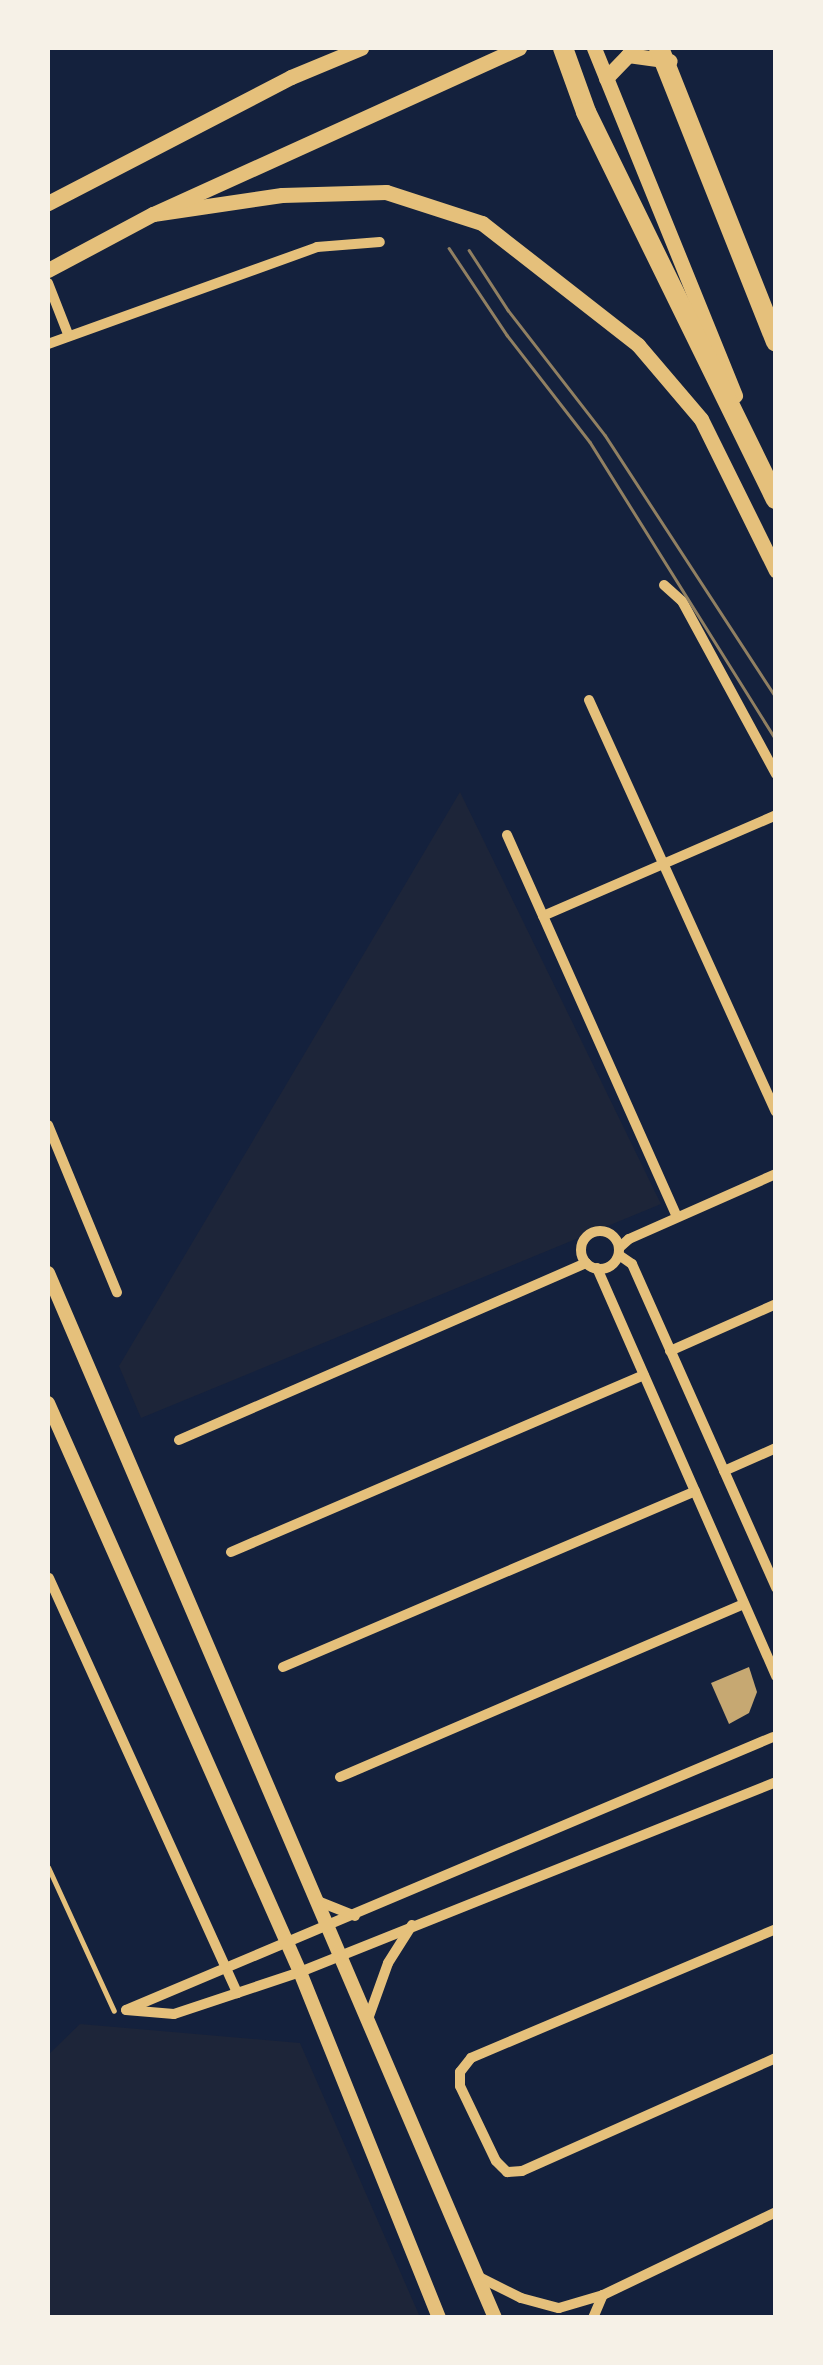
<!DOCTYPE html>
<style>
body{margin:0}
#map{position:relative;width:823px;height:2365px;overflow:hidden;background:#14213d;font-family:Raleway,sans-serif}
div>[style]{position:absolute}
.green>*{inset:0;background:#1d2539}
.building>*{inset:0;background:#c6a872}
.service>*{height:5px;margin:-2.5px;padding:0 2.5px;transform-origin:2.5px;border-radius:2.5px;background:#e5c07b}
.minor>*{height:10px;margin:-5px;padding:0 5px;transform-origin:5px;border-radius:5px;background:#e5c07b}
.minor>.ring{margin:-5px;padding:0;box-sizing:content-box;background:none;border:10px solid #e5c07b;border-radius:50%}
.tertiary>*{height:14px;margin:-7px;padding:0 7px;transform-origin:7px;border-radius:7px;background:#e5c07b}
.secondary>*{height:15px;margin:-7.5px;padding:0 7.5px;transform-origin:7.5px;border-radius:7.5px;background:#e5c07b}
.motorway>*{height:20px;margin:-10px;padding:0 10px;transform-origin:10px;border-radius:10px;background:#e5c07b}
.tram>*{height:2.5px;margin:-1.25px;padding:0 1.25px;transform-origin:1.25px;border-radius:1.25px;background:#918062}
span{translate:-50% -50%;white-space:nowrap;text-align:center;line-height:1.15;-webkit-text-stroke:8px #f6f1e7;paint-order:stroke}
.frame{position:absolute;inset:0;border:50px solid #f6f1e7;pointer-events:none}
</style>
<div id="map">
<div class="green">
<i style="clip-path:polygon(460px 792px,661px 1204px,141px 1418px,119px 1366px)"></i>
<i style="clip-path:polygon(80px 2024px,300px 2043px,420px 2317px,48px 2317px,48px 2055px)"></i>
</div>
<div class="building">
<i style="clip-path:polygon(749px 1667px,757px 1692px,749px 1713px,729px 1724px,711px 1683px)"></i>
</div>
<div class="service">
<i style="left:48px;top:1867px;width:158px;rotate:65.4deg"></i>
</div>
<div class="minor">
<i style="left:48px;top:283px;width:55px;rotate:68.6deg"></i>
<i style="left:48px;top:344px;width:286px;rotate:-19.8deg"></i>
<i style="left:317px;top:247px;width:63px;rotate:-4.5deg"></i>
<i style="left:664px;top:585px;width:24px;rotate:42deg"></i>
<i style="left:682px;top:601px;width:197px;rotate:61.5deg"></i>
<i style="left:589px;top:700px;width:452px;rotate:65.6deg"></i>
<i style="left:507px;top:835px;width:417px;rotate:66deg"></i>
<i style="left:543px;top:916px;width:254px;rotate:-23.4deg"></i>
<i style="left:48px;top:1125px;width:181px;rotate:67.6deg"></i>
<i class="ring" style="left:581px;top:1231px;width:28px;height:28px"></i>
<i style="left:620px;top:1247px;width:12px;rotate:-42deg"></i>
<i style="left:629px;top:1239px;width:161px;rotate:-23.9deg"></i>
<i style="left:619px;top:1255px;width:16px;rotate:35deg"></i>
<i style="left:632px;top:1264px;width:355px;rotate:66deg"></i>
<i style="left:597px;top:1268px;width:446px;rotate:66.3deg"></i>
<i style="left:670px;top:1351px;width:116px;rotate:-23.9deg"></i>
<i style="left:179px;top:1440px;width:444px;rotate:-23.5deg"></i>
<i style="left:724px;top:1471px;width:57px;rotate:-23.9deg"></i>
<i style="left:231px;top:1552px;width:449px;rotate:-23.2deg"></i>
<i style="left:49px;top:1578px;width:456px;rotate:65.6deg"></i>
<i style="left:283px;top:1667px;width:448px;rotate:-23.1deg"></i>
<i style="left:773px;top:1737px;width:702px;rotate:157.12deg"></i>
<i style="left:126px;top:2010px;width:48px;rotate:4.8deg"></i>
<i style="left:174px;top:2014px;width:133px;rotate:-18.4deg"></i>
<i style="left:300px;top:1972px;width:513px;rotate:-21.76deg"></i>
<i style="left:340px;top:1777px;width:439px;rotate:-23.2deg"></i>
<i style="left:315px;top:1900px;width:43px;rotate:21.8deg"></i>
<i style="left:776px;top:1929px;width:331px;rotate:157.1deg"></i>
<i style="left:471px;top:2058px;width:18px;rotate:128deg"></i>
<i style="left:460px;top:2072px;width:14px;rotate:90deg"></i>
<i style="left:460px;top:2086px;width:83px;rotate:64.4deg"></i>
<i style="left:496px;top:2161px;width:16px;rotate:45deg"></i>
<i style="left:507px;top:2172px;width:15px;rotate:-4deg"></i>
<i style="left:522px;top:2171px;width:278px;rotate:-24deg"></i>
<i style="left:368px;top:2019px;width:59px;rotate:-70.3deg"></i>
<i style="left:388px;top:1963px;width:45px;rotate:-57.7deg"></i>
<i style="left:479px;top:2277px;width:47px;rotate:26.6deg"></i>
<i style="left:521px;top:2298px;width:39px;rotate:15deg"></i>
<i style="left:559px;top:2308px;width:46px;rotate:-16.5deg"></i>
<i style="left:603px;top:2295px;width:192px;rotate:-25.6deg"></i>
<i style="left:593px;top:2318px;width:25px;rotate:-67deg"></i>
</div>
<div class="tertiary">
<i style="left:48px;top:1273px;width:1137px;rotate:66.84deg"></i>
<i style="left:48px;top:1403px;width:622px;rotate:66.11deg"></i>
<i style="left:300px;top:1972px;width:373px;rotate:68.1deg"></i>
</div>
<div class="secondary">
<i style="left:594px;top:48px;width:375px;rotate:67.9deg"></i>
<i style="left:606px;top:78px;width:32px;rotate:-46deg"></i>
<i style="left:628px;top:55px;width:42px;rotate:8.1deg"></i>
<i style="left:48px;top:203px;width:274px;rotate:-27.4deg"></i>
<i style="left:291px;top:77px;width:76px;rotate:-22.5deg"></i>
<i style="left:153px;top:214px;width:130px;rotate:-8.4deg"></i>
<i style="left:282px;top:195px;width:104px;rotate:-1.7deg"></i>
<i style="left:386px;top:192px;width:101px;rotate:17.9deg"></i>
<i style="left:482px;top:223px;width:198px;rotate:38deg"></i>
<i style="left:638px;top:345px;width:97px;rotate:49.6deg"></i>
<i style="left:701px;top:419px;width:169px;rotate:63.7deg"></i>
<i style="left:48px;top:270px;width:119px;rotate:-28.1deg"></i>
<i style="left:153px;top:214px;width:402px;rotate:-24.4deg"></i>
</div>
<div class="motorway">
<i style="left:563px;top:48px;width:68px;rotate:70.2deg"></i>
<i style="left:586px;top:112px;width:431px;rotate:63.9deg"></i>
<i style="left:659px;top:48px;width:316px;rotate:68.3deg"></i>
</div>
<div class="tram">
<i style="left:449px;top:248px;width:105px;rotate:56.3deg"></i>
<i style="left:507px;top:335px;width:135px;rotate:52.2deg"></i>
<i style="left:590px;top:442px;width:351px;rotate:58deg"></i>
<i style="left:469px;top:250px;width:72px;rotate:57deg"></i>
<i style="left:508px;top:310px;width:158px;rotate:52.2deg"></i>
<i style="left:605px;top:435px;width:313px;rotate:56.9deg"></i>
</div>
<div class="frame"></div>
</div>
